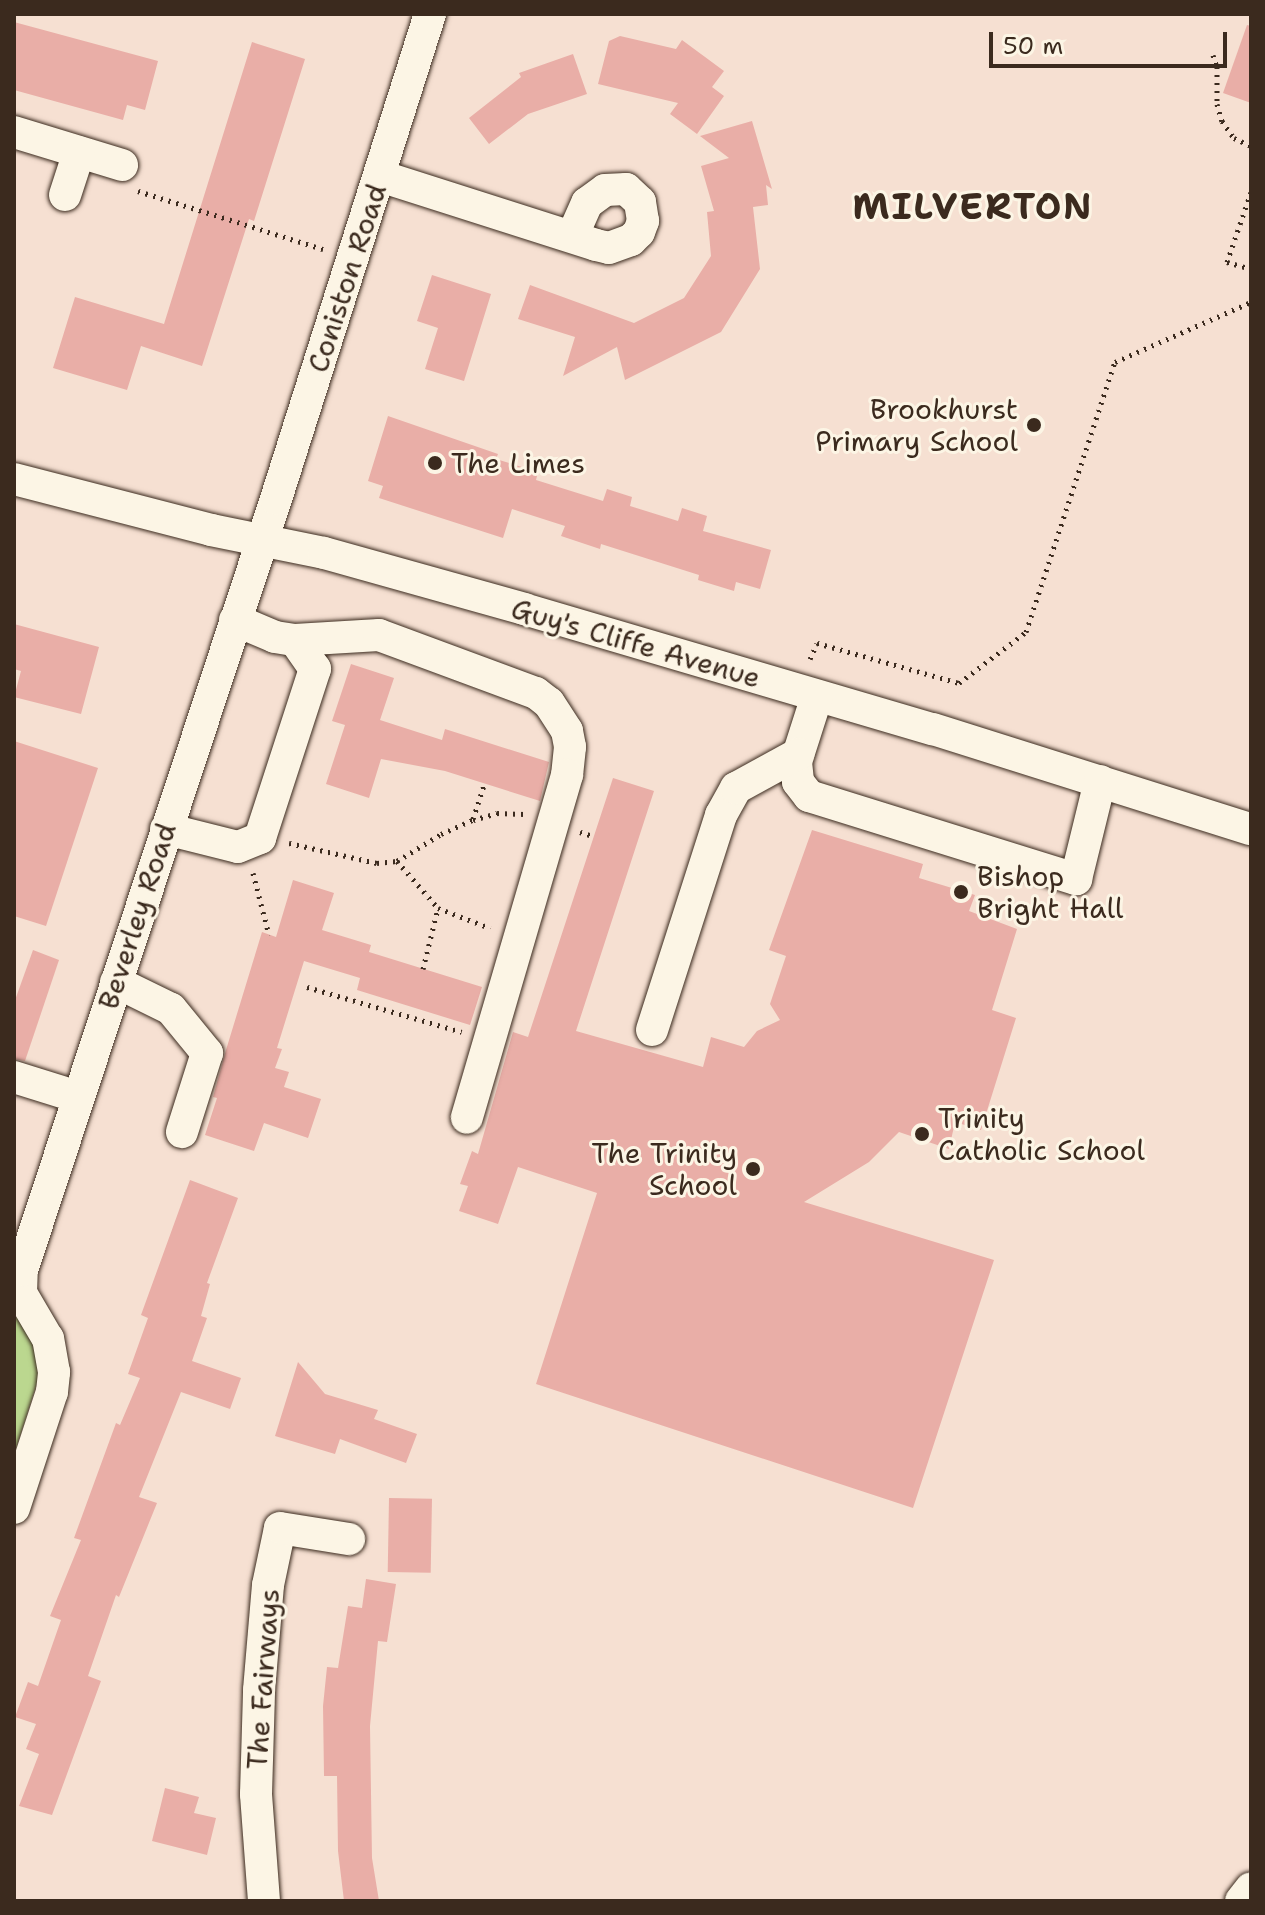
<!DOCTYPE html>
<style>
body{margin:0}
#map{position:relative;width:1265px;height:1915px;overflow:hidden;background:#f6e0d2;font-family:"Shantell Sans",sans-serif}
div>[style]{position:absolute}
.green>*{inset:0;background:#bbd78f}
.building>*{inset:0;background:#e9aea7;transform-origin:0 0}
.path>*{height:5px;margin-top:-2.5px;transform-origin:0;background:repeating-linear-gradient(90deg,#3b2a1e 0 2px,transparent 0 8px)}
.roads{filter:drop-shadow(0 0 2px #3b2a1e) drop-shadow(0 0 2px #3b2a1e)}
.minor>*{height:32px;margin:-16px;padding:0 16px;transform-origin:16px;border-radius:16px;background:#fcf5e5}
.dots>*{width:22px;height:22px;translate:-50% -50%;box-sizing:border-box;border:4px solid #fcf5e5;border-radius:50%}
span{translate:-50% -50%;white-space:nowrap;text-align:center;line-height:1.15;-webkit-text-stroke:6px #fcf5e5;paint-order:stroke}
.street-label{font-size:28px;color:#3b2a1e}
.poi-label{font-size:28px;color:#3b2a1e}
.right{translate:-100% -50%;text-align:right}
.left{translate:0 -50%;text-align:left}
.district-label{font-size:36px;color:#3b2a1e;font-weight:700;letter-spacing:2px}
.frame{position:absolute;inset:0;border:16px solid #3b2a1e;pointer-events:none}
.scale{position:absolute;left:989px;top:32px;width:238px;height:36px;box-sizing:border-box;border:4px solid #3b2a1e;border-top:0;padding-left:10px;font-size:24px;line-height:28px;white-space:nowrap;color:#3b2a1e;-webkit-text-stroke:6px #fcf5e5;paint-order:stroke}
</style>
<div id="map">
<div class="green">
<i style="clip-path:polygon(14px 1315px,28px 1328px,39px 1359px,38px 1380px,14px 1455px)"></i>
</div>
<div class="building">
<i style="clip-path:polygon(14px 22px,158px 61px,145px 110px,127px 105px,123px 120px,14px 90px)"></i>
<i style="clip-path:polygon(1247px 25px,1251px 26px,1251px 103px,1223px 93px)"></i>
<i style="clip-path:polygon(620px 36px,676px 49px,682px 40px,724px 71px,712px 87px,724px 96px,697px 134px,670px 114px,678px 103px,598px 84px,609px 41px)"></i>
<i style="clip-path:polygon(252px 42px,305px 59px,254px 221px,249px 219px,202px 366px,141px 346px,127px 390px,53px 368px,75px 297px,164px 324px)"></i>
<i style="clip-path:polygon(573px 54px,587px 94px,528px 114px,489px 144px,469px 118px,521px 77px,519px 73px)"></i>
<i style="clip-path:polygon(752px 121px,772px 189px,766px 185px,768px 205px,753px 207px,760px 269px,721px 332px,625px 380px,617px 347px,563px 376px,575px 337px,518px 319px,530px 285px,634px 323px,684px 298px,711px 256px,707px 212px,714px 211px,701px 166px,729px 158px,700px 136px)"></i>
<i style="clip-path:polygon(432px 275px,491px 294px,464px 381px,425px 369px,438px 328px,417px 321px)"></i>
<i style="clip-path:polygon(388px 416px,498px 454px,496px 459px,538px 472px,536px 480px,603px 501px,607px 489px,632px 497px,630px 506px,678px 521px,682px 508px,707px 516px,703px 531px,771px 550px,760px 589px,736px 582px,734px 591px,698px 580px,699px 575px,601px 544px,600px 549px,561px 536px,565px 526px,512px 509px,503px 538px,379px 498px,383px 486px,368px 481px)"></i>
<i style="clip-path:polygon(14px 624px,99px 647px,81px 714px,14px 697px,21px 671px,14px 669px)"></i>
<i style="clip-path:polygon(351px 664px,394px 678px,380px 720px,442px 740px,445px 729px,549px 762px,540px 801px,445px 771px,381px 759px,369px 798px,326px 784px,345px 725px,332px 721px)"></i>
<i style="clip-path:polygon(14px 741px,98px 768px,46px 926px,14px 916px)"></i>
<i style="clip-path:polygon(613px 778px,654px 791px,576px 1031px,703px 1067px,711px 1037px,744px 1047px,757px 1031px,780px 1020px,770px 1004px,786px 956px,769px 950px,812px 830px,923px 864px,919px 878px,975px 895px,969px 911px,1017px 929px,992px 1010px,1016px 1018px,981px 1130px,955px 1122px,949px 1149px,899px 1132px,869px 1162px,804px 1202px,994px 1260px,913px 1508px,536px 1384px,597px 1193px,518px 1167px,498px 1224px,459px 1211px,468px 1186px,460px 1184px,472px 1151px,478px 1154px,513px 1032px,528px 1037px)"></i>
<i style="clip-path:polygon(293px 880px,334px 893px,322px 930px,371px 945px,369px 952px,482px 987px,470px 1025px,357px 990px,360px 978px,304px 961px,277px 1048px,282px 1049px,275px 1068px,289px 1072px,284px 1087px,321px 1099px,308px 1138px,264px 1123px,254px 1151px,205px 1135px,217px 1098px,213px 1097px,226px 1050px,262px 932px,276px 937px)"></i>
<i style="clip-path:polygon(33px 950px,59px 960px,25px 1061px,14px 1059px,14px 1003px)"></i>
<i style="clip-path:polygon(190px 1180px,238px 1198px,207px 1283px,210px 1284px,201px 1316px,207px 1318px,192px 1361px,241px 1378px,230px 1409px,181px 1392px,139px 1497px,157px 1503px,119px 1597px,116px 1595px,88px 1676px,101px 1681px,52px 1815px,19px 1806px,39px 1754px,26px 1749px,36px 1724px,15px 1717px,28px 1682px,38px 1686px,61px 1620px,50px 1616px,81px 1540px,74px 1538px,116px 1423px,120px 1425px,140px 1378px,128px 1374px,148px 1318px,141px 1315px)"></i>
<i style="clip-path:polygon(298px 1362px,325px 1394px,378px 1410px,374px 1419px,417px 1434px,406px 1463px,340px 1439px,335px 1454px,275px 1436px)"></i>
<i style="left:389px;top:1498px;width:43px;height:74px;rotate:1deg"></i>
<i style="clip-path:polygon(366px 1579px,396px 1584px,387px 1642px,378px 1641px,370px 1726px,372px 1858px,379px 1901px,344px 1901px,338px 1851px,337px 1776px,324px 1776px,323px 1706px,327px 1667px,338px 1668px,348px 1606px,362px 1608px)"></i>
<i style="clip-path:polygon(165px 1788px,199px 1797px,194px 1813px,216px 1818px,207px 1855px,152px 1841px)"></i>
</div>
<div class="path">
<i style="left:1213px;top:55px;width:13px;rotate:72deg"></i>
<i style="left:1217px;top:67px;width:37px;rotate:90deg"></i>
<i style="left:1217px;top:104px;width:18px;rotate:74deg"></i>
<i style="left:1222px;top:121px;width:21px;rotate:55deg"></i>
<i style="left:1234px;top:138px;width:19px;rotate:25deg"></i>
<i style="left:138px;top:191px;width:194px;rotate:17.4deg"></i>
<i style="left:1251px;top:192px;width:74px;rotate:108.9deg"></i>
<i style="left:1227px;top:262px;width:25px;rotate:16deg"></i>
<i style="left:810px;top:659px;width:17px;rotate:-66deg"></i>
<i style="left:817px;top:643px;width:148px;rotate:15.7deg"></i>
<i style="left:959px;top:683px;width:84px;rotate:-37.3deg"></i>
<i style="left:1026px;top:632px;width:284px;rotate:-71.8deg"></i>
<i style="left:1115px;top:362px;width:149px;rotate:-23.8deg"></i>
<i style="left:473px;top:819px;width:38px;rotate:-72deg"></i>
<i style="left:580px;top:832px;width:14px;rotate:17deg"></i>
<i style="left:289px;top:843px;width:90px;rotate:12.8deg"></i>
<i style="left:377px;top:863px;width:20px;rotate:-6deg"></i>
<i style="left:397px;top:861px;width:52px;rotate:-31.5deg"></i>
<i style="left:441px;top:834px;width:35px;rotate:-24deg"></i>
<i style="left:473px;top:820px;width:25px;rotate:-16deg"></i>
<i style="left:497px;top:813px;width:28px;rotate:2deg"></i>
<i style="left:397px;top:861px;width:62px;rotate:48.9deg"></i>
<i style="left:438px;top:908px;width:56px;rotate:21deg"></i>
<i style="left:253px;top:873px;width:64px;rotate:75.5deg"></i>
<i style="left:423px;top:969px;width:63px;rotate:-76.2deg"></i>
<i style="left:307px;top:987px;width:161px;rotate:16.2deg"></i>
</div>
<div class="roads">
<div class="minor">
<i style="left:14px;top:132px;width:113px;rotate:17deg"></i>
<i style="left:380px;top:176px;width:227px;rotate:17.7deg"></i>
<i style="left:596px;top:245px;width:13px;rotate:13deg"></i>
<i style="left:609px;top:248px;width:23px;rotate:-20deg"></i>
<i style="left:631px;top:240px;width:11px;rotate:-45deg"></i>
<i style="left:639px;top:232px;width:12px;rotate:-70deg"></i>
<i style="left:643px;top:221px;width:19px;rotate:-99deg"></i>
<i style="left:640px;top:202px;width:19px;rotate:-137deg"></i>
<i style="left:626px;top:189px;width:21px;rotate:177deg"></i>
<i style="left:605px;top:190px;width:22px;rotate:144deg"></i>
<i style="left:587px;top:203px;width:36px;rotate:114deg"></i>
<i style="left:65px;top:195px;width:45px;rotate:-72deg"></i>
<i style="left:14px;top:479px;width:203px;rotate:14.5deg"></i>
<i style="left:211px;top:530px;width:115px;rotate:11.5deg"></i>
<i style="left:324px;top:553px;width:208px;rotate:15.6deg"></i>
<i style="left:524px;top:609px;width:426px;rotate:16.4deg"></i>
<i style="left:933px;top:729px;width:333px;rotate:17.5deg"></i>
<i style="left:235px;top:620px;width:43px;rotate:23deg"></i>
<i style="left:275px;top:637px;width:20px;rotate:9deg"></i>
<i style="left:295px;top:640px;width:84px;rotate:-3.4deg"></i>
<i style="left:379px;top:635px;width:167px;rotate:20.3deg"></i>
<i style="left:536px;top:693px;width:16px;rotate:38deg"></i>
<i style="left:549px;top:703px;width:33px;rotate:57deg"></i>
<i style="left:567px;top:731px;width:16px;rotate:79deg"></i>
<i style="left:570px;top:747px;width:28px;rotate:96deg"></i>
<i style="left:567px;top:775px;width:357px;rotate:106.3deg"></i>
<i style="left:817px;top:696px;width:69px;rotate:107.7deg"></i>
<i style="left:796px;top:762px;width:20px;rotate:84deg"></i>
<i style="left:798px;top:782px;width:18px;rotate:52deg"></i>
<i style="left:809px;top:796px;width:280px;rotate:17.3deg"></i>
<i style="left:1076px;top:879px;width:101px;rotate:-76.2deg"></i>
<i style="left:166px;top:829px;width:74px;rotate:14deg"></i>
<i style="left:238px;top:847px;width:24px;rotate:-22deg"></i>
<i style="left:260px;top:838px;width:178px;rotate:-72deg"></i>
<i style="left:315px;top:669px;width:35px;rotate:-125deg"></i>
<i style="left:116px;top:982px;width:61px;rotate:26.1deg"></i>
<i style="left:171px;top:1009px;width:57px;rotate:50.7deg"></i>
<i style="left:207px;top:1053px;width:83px;rotate:107.6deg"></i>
<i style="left:652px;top:1030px;width:226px;rotate:-72.2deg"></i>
<i style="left:721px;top:815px;width:31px;rotate:-61deg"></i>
<i style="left:736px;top:788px;width:71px;rotate:-28.7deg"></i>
<i style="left:14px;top:1077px;width:67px;rotate:17.4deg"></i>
<i style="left:14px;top:1508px;width:122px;rotate:-71.9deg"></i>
<i style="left:52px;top:1392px;width:20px;rotate:-84deg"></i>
<i style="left:54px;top:1372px;width:34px;rotate:-100deg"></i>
<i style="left:48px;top:1339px;width:53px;rotate:-120.4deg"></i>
<i style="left:21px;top:1293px;width:23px;rotate:-88deg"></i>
<i style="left:22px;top:1270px;width:812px;rotate:-71.77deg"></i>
<i style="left:276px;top:499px;width:509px;rotate:-72.38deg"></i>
<i style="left:264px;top:1901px;width:107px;rotate:-94.3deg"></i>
<i style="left:256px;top:1794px;width:104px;rotate:-88.3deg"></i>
<i style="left:259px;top:1690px;width:105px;rotate:-85.1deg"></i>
<i style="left:268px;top:1585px;width:58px;rotate:-78.1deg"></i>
<i style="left:280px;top:1528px;width:70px;rotate:9.1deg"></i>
<i style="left:1241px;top:1901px;width:16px;rotate:-52deg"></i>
</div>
</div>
<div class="dots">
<i style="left:1034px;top:425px;background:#3b2a1e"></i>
<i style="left:435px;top:463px;background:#3b2a1e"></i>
<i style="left:961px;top:892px;background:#3b2a1e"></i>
<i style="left:922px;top:1134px;background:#3b2a1e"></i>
<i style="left:753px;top:1169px;background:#3b2a1e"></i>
</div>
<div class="street-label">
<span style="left:347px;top:278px;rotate:-72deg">Coniston Road</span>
<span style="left:636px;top:643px;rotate:16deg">Guy's Cliffe Avenue</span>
<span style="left:137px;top:916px;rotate:-72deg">Beverley Road</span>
<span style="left:263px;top:1679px;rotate:-86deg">The Fairways</span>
</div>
<div class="poi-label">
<span class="right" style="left:1018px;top:425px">Brookhurst<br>Primary School</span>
<span class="left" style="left:451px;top:463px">The Limes</span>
<span class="left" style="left:977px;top:892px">Bishop<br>Bright Hall</span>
<span class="left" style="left:938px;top:1134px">Trinity<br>Catholic School</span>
<span class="right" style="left:737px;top:1169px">The Trinity<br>School</span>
</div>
<div class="district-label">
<span style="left:973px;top:207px">MILVERTON</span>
</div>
<div class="frame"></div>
<div class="scale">50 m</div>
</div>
